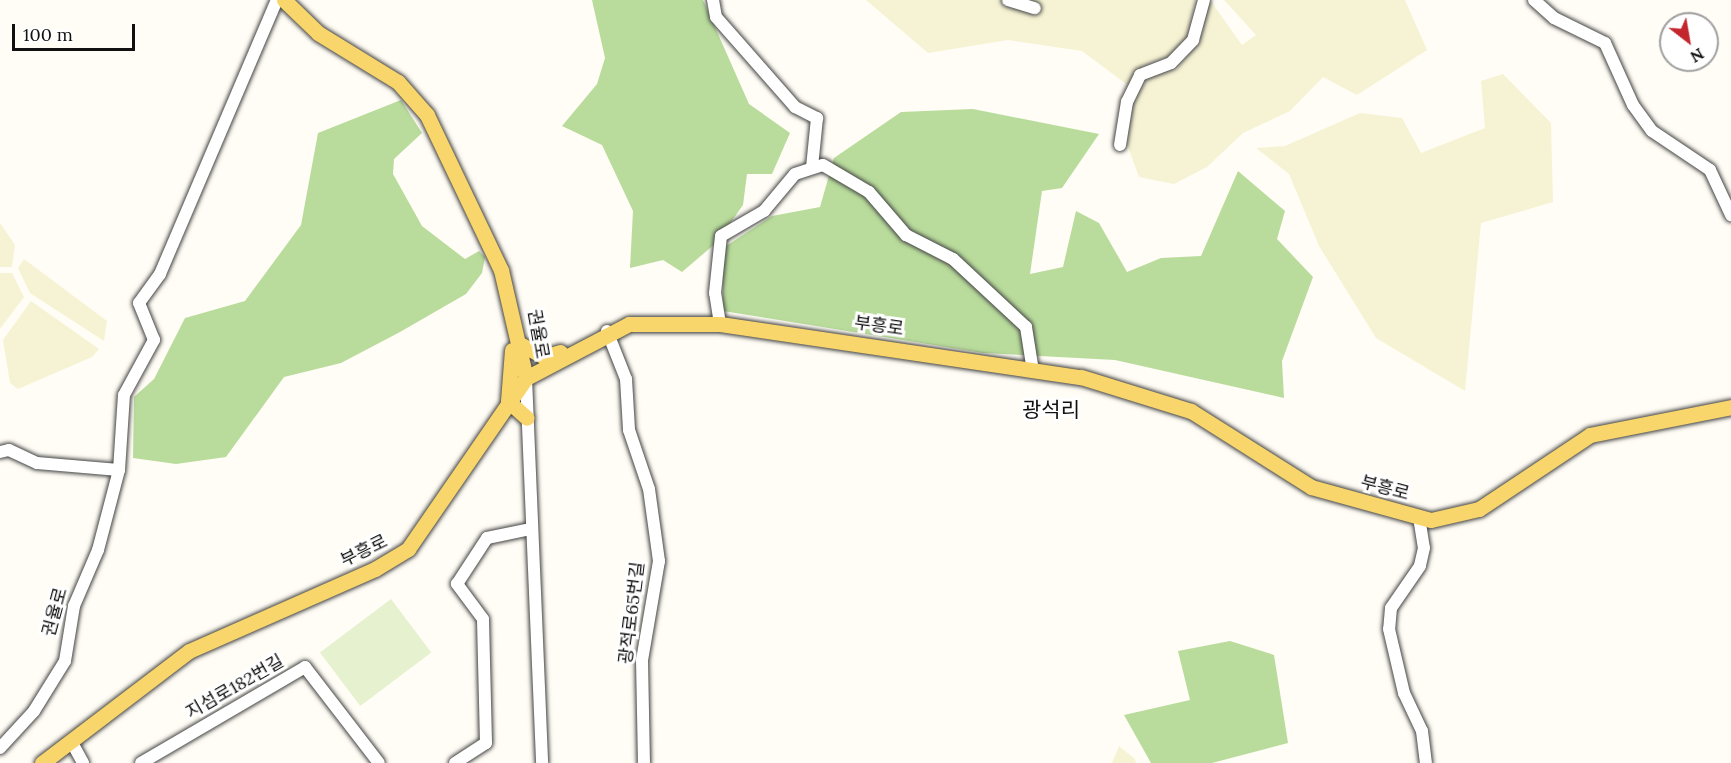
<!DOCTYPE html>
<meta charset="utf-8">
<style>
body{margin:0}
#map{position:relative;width:1731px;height:763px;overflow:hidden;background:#fffdf5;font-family:Lora,"Noto Sans KR",serif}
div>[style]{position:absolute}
.farmland>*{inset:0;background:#f6f3d4}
.forest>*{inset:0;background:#b9dc9c}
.pitch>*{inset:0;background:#e6f2cf;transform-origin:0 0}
.roads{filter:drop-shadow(0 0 2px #444) drop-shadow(0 0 2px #444)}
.minor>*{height:12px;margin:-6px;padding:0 6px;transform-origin:6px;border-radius:6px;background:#fff}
.major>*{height:15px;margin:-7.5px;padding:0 7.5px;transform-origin:7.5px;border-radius:7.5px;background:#f9d66b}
span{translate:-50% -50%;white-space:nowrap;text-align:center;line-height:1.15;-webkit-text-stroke:6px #fff;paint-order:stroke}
.street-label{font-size:18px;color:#111}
.quarter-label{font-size:21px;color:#111}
.north{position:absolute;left:1659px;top:12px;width:60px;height:60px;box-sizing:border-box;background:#fff;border:2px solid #a0a0a0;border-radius:50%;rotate:149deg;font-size:16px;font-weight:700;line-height:24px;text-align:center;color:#111}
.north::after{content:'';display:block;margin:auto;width:21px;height:27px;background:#c4262e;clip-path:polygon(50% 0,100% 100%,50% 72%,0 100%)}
.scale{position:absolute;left:12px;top:24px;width:123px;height:27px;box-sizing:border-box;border:3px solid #111;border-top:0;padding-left:8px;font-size:18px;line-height:21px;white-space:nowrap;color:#111;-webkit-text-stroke:4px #fff;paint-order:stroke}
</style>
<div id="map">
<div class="farmland">
<i style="clip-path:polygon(866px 0,1195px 0,1187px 40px,1172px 55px,1142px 66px,1129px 86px,1082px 51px,1008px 40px,928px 53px)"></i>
<i style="clip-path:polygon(1210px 0,1242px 45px,1256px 35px,1224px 0,1405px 0,1427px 50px,1357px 95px,1323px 77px,1290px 111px,1243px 133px,1207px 167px,1174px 184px,1139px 177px,1127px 144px,1134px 99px,1151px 75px,1176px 70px,1194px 48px)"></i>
<i style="clip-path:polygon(1503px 74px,1551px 123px,1553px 202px,1481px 223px,1465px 391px,1376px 338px,1319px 246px,1289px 174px,1256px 148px,1285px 146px,1360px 113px,1402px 118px,1421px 153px,1485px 128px,1481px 81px)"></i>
<i style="clip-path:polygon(0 223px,15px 245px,12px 267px,0 267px)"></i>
<i style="clip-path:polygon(24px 259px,107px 321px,104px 341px,30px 293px,18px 268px)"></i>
<i style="clip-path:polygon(0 273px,12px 273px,24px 297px,0 329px)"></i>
<i style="clip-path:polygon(31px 301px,99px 349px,92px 357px,18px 389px,10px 383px,3px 340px)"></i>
<i style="clip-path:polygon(1119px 746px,1135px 759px,1136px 763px,1112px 763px)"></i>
</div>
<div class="forest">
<i style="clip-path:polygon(592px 0,703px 0,749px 104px,790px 133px,772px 174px,747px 174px,743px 205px,716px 243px,682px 272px,663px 260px,630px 268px,633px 211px,602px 145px,562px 126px,597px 84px,605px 58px)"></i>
<i style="clip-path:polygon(401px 100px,422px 133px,394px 159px,393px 174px,422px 226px,465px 259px,479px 251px,485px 257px,482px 273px,466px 294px,400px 332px,341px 363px,284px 377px,226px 457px,176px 464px,133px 458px,134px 397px,154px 379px,185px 318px,245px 301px,301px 225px,318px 133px)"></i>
<i style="clip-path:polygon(973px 109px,1099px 134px,1062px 188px,1042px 191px,1030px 274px,1063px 267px,1076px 211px,1099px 223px,1127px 272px,1161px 258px,1201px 256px,1238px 171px,1285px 211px,1277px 239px,1313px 277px,1282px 361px,1284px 398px,1115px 360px,983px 353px,723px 311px,723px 248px,772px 216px,820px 207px,834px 158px,901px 112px)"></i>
<i style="clip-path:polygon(1230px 641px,1274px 655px,1288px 743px,1212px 763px,1151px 763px,1124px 715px,1190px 700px,1178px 651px)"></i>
</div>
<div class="pitch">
<i style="left:391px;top:599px;width:67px;height:89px;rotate:53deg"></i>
</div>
<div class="roads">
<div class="minor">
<i style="left:713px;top:0;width:17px;rotate:80deg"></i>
<i style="left:716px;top:17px;width:120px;rotate:48.7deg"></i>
<i style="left:795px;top:107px;width:25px;rotate:27deg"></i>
<i style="left:817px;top:118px;width:49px;rotate:95.8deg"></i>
<i style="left:1008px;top:0;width:28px;rotate:17deg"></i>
<i style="left:1534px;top:0;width:27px;rotate:42deg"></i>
<i style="left:1554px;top:18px;width:57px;rotate:26.1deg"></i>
<i style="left:1605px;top:43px;width:68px;rotate:65.7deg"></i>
<i style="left:1633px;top:105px;width:32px;rotate:54deg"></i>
<i style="left:1652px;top:131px;width:70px;rotate:33.9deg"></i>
<i style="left:1710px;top:170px;width:50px;rotate:65deg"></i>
<i style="left:1120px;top:145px;width:44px;rotate:-80.8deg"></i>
<i style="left:1127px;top:102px;width:30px;rotate:-64deg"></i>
<i style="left:1140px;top:75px;width:33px;rotate:-21deg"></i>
<i style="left:1171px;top:63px;width:32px;rotate:-46deg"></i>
<i style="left:1193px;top:40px;width:41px;rotate:-74.6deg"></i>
<i style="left:720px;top:324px;width:31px;rotate:-99deg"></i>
<i style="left:715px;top:293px;width:57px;rotate:-84deg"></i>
<i style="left:721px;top:236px;width:50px;rotate:-30.2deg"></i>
<i style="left:764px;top:211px;width:48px;rotate:-50deg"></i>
<i style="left:795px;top:174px;width:29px;rotate:-18deg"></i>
<i style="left:823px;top:165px;width:53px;rotate:30.4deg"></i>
<i style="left:869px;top:192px;width:57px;rotate:49.3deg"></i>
<i style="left:906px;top:235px;width:53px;rotate:27.1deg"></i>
<i style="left:953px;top:259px;width:100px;rotate:43deg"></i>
<i style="left:1026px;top:327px;width:39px;rotate:81deg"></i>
<i style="left:607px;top:331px;width:52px;rotate:68.4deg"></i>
<i style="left:626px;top:379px;width:51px;rotate:86.6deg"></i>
<i style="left:629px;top:430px;width:62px;rotate:71.3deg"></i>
<i style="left:649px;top:489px;width:73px;rotate:82.1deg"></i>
<i style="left:659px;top:561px;width:100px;rotate:99.7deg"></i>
<i style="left:642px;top:660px;width:103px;rotate:88.9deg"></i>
<i style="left:526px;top:378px;width:385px;rotate:87.6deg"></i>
<i style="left:0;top:452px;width:9px;rotate:-13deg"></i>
<i style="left:9px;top:450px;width:31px;rotate:25deg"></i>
<i style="left:37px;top:463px;width:82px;rotate:4.9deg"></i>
<i style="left:1419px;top:517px;width:31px;rotate:81deg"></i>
<i style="left:1424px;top:548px;width:18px;rotate:103deg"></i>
<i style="left:1420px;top:566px;width:51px;rotate:124.6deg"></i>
<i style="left:1391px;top:608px;width:21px;rotate:95deg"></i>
<i style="left:1389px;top:629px;width:66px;rotate:76.8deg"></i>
<i style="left:1404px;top:693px;width:42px;rotate:64.7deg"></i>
<i style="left:1422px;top:731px;width:32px;rotate:83deg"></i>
<i style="left:71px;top:741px;width:25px;rotate:61deg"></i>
<i style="left:0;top:748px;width:50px;rotate:-47.4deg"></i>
<i style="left:34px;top:711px;width:59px;rotate:-58.2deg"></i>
<i style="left:65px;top:661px;width:56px;rotate:-80.7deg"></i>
<i style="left:74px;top:606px;width:61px;rotate:-66.8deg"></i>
<i style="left:98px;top:550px;width:83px;rotate:-75.3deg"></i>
<i style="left:119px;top:470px;width:75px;rotate:-86.2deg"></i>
<i style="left:124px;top:395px;width:63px;rotate:-61.4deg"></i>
<i style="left:154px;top:340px;width:40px;rotate:-112deg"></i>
<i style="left:139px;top:303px;width:36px;rotate:-54deg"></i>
<i style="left:160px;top:274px;width:298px;rotate:-66.9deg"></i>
<i style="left:141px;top:763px;width:190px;rotate:-30.3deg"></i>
<i style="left:305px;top:667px;width:121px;rotate:52.4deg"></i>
<i style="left:455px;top:763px;width:37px;rotate:-33deg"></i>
<i style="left:486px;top:743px;width:124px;rotate:-91.4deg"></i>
<i style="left:483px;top:619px;width:44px;rotate:-126.6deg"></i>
<i style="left:457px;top:584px;width:55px;rotate:-56.9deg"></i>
<i style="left:487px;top:538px;width:45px;rotate:-11.6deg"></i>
</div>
<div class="major">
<i style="left:284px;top:0;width:47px;rotate:44.1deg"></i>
<i style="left:318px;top:33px;width:94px;rotate:31.5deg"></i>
<i style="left:398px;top:82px;width:44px;rotate:48.7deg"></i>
<i style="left:427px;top:115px;width:172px;rotate:64.5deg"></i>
<i style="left:501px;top:270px;width:111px;rotate:77deg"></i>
<i style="left:520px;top:344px;width:27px;rotate:28deg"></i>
<i style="left:544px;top:357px;width:17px;rotate:-17deg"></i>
<i style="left:512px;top:350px;width:51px;rotate:94.5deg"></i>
<i style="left:508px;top:401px;width:25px;rotate:42deg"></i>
<i style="left:42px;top:763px;width:185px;rotate:-37.3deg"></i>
<i style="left:189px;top:651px;width:203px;rotate:-23.8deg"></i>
<i style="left:375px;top:569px;width:39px;rotate:-31deg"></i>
<i style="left:408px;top:549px;width:208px;rotate:-55.4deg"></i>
<i style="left:526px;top:378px;width:116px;rotate:-27.7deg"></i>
<i style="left:629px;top:324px;width:91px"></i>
<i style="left:720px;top:324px;width:365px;rotate:8.4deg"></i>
<i style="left:1081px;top:377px;width:115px;rotate:17.2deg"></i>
<i style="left:1191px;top:411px;width:142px;rotate:32.3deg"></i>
<i style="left:1311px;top:487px;width:124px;rotate:15.4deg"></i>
<i style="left:1431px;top:520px;width:49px;rotate:-12.9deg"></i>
<i style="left:1479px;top:509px;width:133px;rotate:-33.7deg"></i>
<i style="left:1590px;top:435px;width:144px;rotate:-11.2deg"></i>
</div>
</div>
<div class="street-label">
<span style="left:879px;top:326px;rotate:8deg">부흥로</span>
<span style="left:538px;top:334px;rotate:80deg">권율로</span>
<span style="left:1385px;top:488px;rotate:15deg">부흥로</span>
<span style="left:364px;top:551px;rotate:-26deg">부흥로</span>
<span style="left:55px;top:612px;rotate:-75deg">권율로</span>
<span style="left:632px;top:613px;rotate:-83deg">광적로65번길</span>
<span style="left:235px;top:687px;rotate:-30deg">지섬로182번길</span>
</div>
<div class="quarter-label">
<span style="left:1051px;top:410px">광석리</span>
</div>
<div class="north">N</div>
<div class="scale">100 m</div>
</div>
